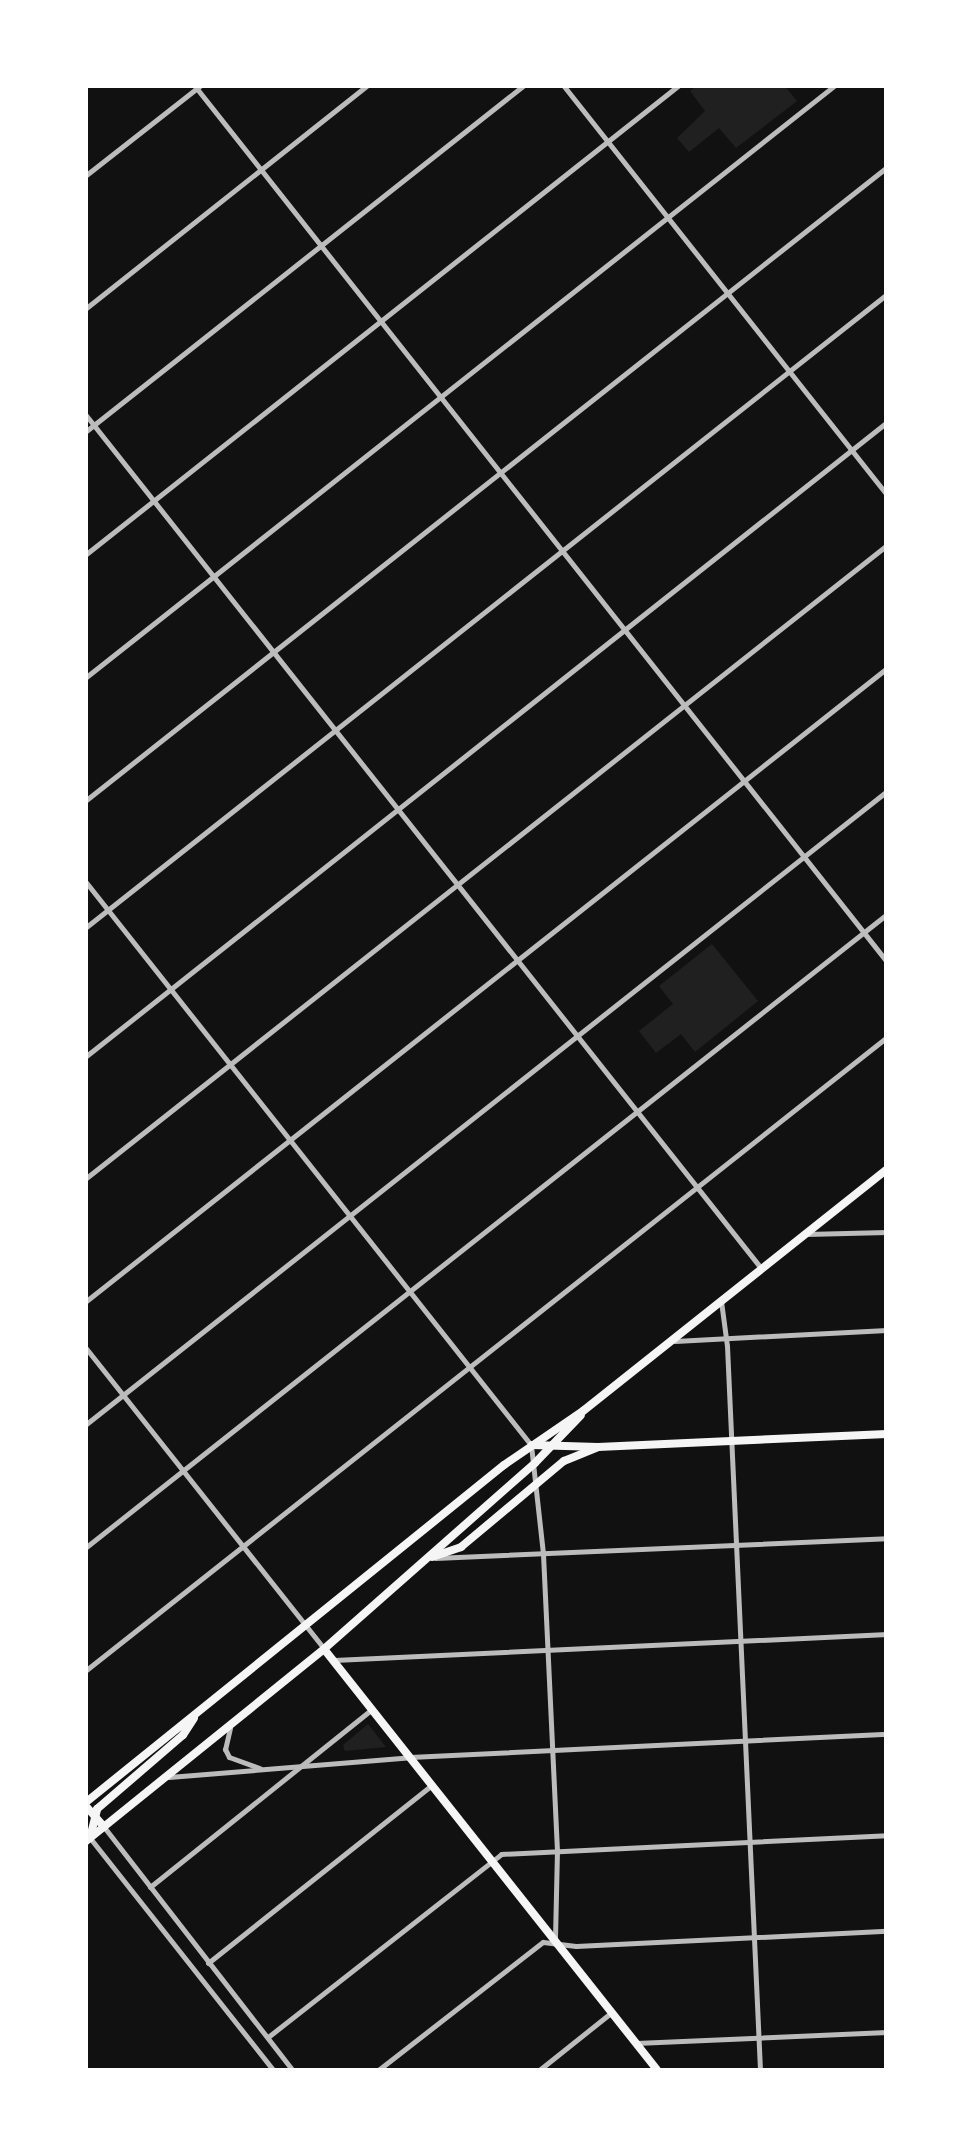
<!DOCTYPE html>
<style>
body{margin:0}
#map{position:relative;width:972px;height:2156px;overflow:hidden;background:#111;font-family:"Zilla Slab",serif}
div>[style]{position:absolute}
.green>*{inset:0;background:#202020}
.minor>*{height:5px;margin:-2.5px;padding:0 2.5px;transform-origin:2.5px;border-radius:2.5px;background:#bcbcbc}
.secondary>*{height:8px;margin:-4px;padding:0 4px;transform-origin:4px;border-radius:4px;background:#f5f5f5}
.primary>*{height:8px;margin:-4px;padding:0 4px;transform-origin:4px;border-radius:4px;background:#f5f5f5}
span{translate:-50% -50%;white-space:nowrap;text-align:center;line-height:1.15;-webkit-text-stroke:8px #fff;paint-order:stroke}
.frame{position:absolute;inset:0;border:88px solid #fff;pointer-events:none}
</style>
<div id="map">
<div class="green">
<i style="clip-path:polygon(698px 85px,784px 85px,797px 101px,736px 148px,719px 128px,689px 152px,677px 138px,705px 111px,690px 91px)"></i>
<i style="clip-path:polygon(712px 944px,758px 1001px,695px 1052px,681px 1034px,656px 1053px,639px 1031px,673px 1004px,659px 986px)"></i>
<i style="clip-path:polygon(368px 1724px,386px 1747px,345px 1751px,343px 1745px)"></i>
</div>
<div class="minor">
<i style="left:194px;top:85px;width:1118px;rotate:51.68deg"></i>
<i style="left:563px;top:85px;width:523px;rotate:51.68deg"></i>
<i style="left:85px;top:176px;width:147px;rotate:-38.1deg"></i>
<i style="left:85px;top:309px;width:361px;rotate:-38.4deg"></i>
<i style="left:85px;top:414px;width:1089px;rotate:51.64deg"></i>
<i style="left:85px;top:432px;width:560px;rotate:-38.32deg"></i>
<i style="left:85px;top:555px;width:757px;rotate:-38.35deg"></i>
<i style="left:85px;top:678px;width:956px;rotate:-38.33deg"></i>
<i style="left:85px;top:801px;width:1022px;rotate:-38.33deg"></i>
<i style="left:85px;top:881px;width:719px;rotate:51.66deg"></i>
<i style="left:531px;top:1445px;width:110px;rotate:83.7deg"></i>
<i style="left:543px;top:1554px;width:296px;rotate:87.3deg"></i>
<i style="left:557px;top:1850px;width:90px;rotate:91.3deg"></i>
<i style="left:85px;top:928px;width:1022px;rotate:-38.33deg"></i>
<i style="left:85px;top:1057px;width:1023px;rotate:-38.37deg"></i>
<i style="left:85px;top:1179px;width:1022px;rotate:-38.33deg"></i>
<i style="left:806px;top:1234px;width:81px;rotate:-1.4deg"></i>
<i style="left:721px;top:1301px;width:45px;rotate:82.4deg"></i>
<i style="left:727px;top:1346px;width:726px;rotate:87.39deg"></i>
<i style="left:85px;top:1302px;width:1022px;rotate:-38.33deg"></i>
<i style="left:675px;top:1341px;width:212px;rotate:-3deg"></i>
<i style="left:85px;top:1347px;width:385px;rotate:51.6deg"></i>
<i style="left:85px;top:1425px;width:1022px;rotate:-38.33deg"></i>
<i style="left:85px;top:1548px;width:1022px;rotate:-38.33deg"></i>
<i style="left:435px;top:1558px;width:452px;rotate:-2.5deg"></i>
<i style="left:334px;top:1660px;width:554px;rotate:-2.69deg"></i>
<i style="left:85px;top:1671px;width:1022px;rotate:-38.33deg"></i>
<i style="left:230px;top:1728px;width:22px;rotate:103deg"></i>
<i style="left:225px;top:1749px;width:9px;rotate:63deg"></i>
<i style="left:229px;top:1757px;width:33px;rotate:20deg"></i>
<i style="left:169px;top:1777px;width:242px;rotate:-4.7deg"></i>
<i style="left:410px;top:1757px;width:478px;rotate:-2.8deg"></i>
<i style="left:104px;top:1827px;width:309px;rotate:52.2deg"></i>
<i style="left:90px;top:1838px;width:297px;rotate:51.7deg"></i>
<i style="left:150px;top:1887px;width:285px;rotate:-38.7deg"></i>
<i style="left:208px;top:1963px;width:286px;rotate:-38.5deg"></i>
<i style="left:268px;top:2037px;width:296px;rotate:-38.1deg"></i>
<i style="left:501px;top:1854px;width:386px;rotate:-2.8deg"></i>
<i style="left:636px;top:2043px;width:251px;rotate:-2.5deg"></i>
<i style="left:377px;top:2071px;width:210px;rotate:-37.9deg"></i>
<i style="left:543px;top:1942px;width:33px;rotate:7deg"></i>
<i style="left:576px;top:1946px;width:311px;rotate:-2.8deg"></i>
<i style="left:538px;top:2071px;width:95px;rotate:-38.6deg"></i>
</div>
<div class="secondary">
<i style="left:532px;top:1445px;width:66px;rotate:1.7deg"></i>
<i style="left:598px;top:1447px;width:289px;rotate:-2.6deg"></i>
<i style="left:324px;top:1649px;width:538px;rotate:51.64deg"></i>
<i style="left:85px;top:1805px;width:29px;rotate:49deg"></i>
</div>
<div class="primary">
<i style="left:432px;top:1557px;width:31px;rotate:-19deg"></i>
<i style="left:461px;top:1547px;width:134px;rotate:-39.9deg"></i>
<i style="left:564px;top:1461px;width:37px;rotate:-22deg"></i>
<i style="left:85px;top:1803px;width:538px;rotate:-38.89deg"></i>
<i style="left:504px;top:1465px;width:96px;rotate:-34.4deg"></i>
<i style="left:583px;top:1411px;width:389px;rotate:-38.5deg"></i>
<i style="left:90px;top:1838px;width:30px;rotate:-76deg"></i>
<i style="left:97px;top:1809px;width:113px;rotate:-40.7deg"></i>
<i style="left:183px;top:1735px;width:20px;rotate:-57deg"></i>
<i style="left:85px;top:1842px;width:307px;rotate:-38.9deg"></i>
<i style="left:324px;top:1649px;width:281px;rotate:-41.4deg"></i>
<i style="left:535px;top:1463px;width:66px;rotate:-46.2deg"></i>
</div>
<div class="frame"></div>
</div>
